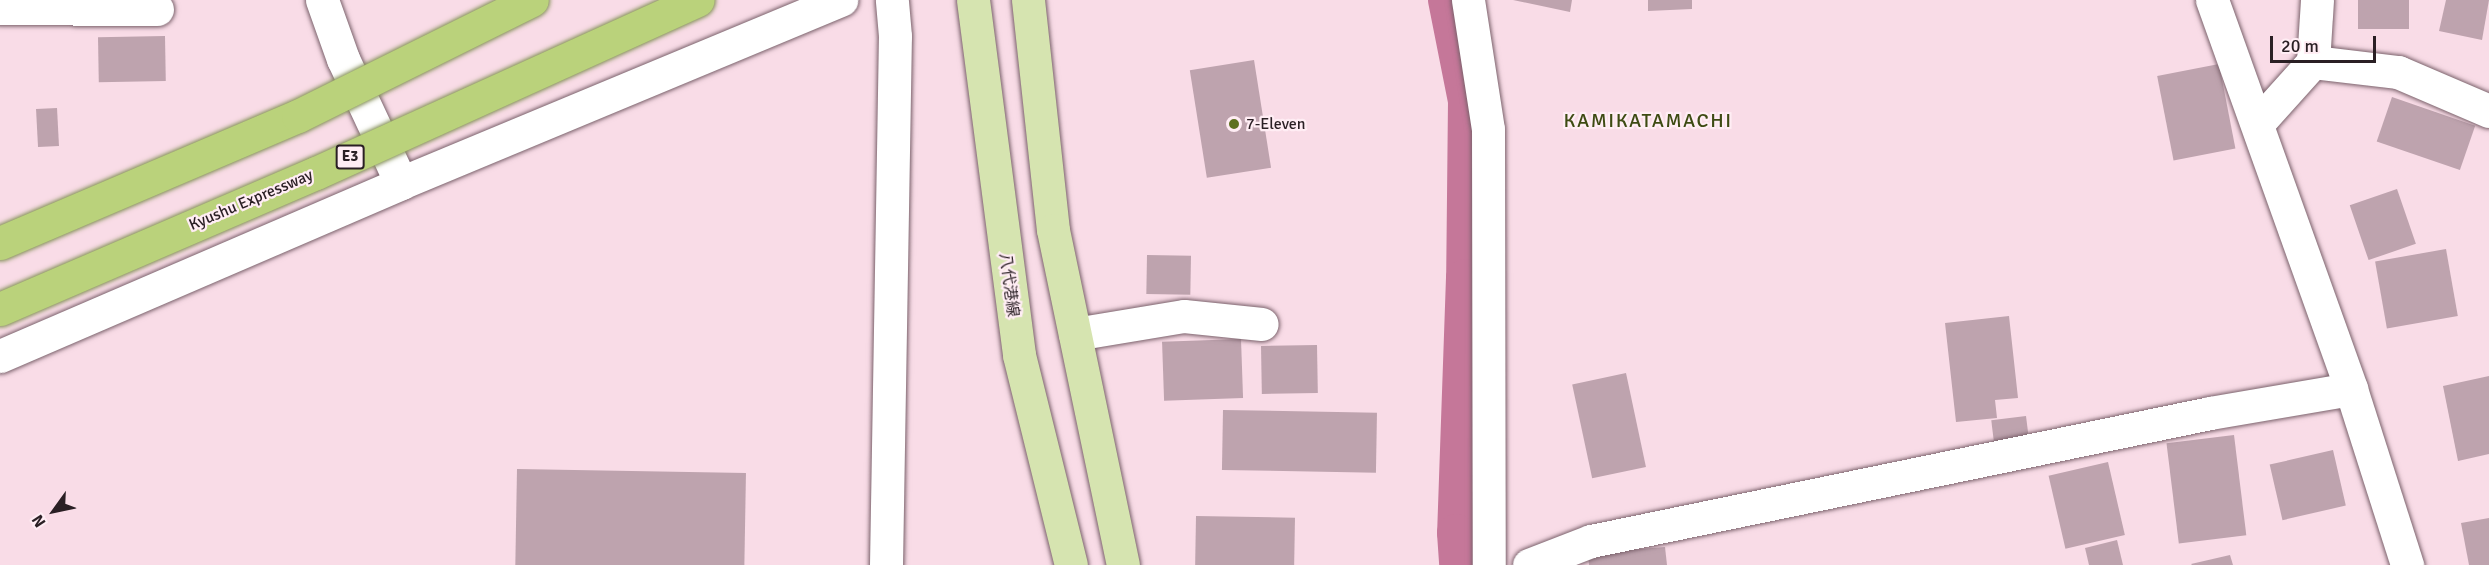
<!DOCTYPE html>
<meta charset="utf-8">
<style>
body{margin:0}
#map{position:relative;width:2489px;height:565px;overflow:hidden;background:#f9dce7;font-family:Signika,"Noto Sans JP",sans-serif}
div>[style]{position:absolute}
.canal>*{height:38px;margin:-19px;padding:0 19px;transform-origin:19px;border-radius:19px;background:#c57799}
.building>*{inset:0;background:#bea3ae;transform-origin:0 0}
.roads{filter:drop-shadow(0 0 2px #7b626c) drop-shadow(0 0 2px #7b626c)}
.minor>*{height:33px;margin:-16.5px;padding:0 16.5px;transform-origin:16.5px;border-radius:16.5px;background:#fff}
.major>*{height:33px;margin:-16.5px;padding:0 16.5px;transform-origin:16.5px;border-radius:16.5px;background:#d6e4b0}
.bridges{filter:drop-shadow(0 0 2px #88935d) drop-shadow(0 0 2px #88935d)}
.highway-bridge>*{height:33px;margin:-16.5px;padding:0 16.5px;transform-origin:16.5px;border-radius:16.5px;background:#bad27b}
.dots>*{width:16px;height:16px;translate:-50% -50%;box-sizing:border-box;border:3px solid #ffedf4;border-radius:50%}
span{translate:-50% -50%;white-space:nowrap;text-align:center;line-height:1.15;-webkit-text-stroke:4.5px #ffedf4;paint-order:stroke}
.shield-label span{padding:2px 4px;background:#ffedf4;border:2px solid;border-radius:4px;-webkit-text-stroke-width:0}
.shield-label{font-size:15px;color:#2a1f24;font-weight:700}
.poi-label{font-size:16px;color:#2a1f24}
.left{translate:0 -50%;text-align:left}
.street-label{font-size:16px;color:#2a1f24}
.quarter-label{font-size:20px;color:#3e4b13;letter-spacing:1.5px}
.north{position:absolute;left:24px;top:481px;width:60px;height:60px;-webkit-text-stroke:4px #ffedf4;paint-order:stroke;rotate:237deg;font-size:16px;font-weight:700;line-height:24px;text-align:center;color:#2a1f24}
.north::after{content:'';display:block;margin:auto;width:21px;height:27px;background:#2a1f24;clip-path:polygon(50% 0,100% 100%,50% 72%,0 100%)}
.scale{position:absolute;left:2270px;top:36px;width:106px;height:27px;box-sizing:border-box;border:3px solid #2a1f24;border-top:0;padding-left:8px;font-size:18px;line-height:21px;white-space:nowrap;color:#2a1f24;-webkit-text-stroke:4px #ffedf4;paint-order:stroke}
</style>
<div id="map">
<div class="canal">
<i style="left:1447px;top:0;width:103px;rotate:78.8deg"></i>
<i style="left:1467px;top:101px;width:177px;rotate:90.6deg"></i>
<i style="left:1465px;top:278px;width:255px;rotate:92deg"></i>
<i style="left:1456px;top:533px;width:32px;rotate:86deg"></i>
</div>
<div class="building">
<i style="clip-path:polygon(1513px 0,1572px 0,1570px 12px)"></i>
<i style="clip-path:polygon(1648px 0,1692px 0,1692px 9px,1648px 11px)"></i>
<i style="left:2358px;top:0;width:51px;height:29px"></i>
<i style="clip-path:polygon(2446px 0,2489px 0,2482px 40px,2439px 31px)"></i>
<i style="left:165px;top:36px;width:45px;height:67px;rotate:89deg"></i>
<i style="left:1254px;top:60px;width:109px;height:65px;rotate:81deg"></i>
<i style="left:2219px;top:64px;width:86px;height:63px;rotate:79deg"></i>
<i style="left:2392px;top:97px;width:88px;height:47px;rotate:19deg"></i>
<i style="left:57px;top:108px;width:38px;height:21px;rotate:87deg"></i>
<i style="left:2397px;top:189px;width:58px;height:50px;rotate:71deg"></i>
<i style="left:2446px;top:249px;width:68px;height:72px;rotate:80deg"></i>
<i style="left:1147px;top:255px;width:44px;height:39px;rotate:1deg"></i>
<i style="clip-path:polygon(2009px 316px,2018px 398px,1995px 400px,1997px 418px,1956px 422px,1945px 323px)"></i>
<i style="left:1241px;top:339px;width:59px;height:79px;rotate:88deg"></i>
<i style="left:1317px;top:345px;width:48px;height:56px;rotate:89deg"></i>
<i style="left:1626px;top:373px;width:96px;height:55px;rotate:78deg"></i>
<i style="clip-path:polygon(2489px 376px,2489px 454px,2458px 461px,2443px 386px)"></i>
<i style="left:1223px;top:410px;width:154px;height:60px;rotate:1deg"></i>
<i style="left:2026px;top:416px;width:23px;height:35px;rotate:83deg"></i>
<i style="left:2234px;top:435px;width:101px;height:68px;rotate:83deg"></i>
<i style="left:2333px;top:450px;width:57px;height:65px;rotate:77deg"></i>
<i style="left:2108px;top:462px;width:75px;height:61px;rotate:77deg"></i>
<i style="left:517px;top:469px;width:229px;height:96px;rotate:1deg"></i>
<i style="left:1196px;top:516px;width:99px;height:49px;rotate:1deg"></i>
<i style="clip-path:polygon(2489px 518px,2489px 565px,2469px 565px,2461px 523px)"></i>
<i style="clip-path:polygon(2117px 540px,2123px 565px,2089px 565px,2085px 548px)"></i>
<i style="clip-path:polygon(1665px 547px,1667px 565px,1589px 565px,1588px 553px)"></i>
<i style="clip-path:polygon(2230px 555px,2233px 565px,2192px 565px,2191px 564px)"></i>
</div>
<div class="roads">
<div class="minor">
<i style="left:322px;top:0;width:63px;rotate:70.4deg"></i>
<i style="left:343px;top:59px;width:137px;rotate:64.9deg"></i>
<i style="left:1468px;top:0;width:131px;rotate:81.2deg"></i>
<i style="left:1488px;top:129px;width:436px;rotate:89.9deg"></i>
<i style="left:2212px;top:0;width:413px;rotate:70.3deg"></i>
<i style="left:2351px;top:389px;width:185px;rotate:72.3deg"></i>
<i style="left:0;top:8px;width:157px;rotate:0.4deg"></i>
<i style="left:2313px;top:62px;width:86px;rotate:6.7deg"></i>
<i style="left:2398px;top:72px;width:99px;rotate:23.2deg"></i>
<i style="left:2258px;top:123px;width:82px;rotate:-48deg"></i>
<i style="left:2313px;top:62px;width:62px;rotate:-86.3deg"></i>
<i style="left:1075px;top:334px;width:110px;rotate:-9.4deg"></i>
<i style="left:1184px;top:316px;width:78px;rotate:5.9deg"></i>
<i style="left:0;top:356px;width:437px;rotate:-23.3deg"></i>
<i style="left:401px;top:183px;width:477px;rotate:-22.6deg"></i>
<i style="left:886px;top:565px;width:529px;rotate:-89.03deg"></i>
<i style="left:895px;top:36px;width:36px;rotate:-95deg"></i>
<i style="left:1529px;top:565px;width:66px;rotate:-21.2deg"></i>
<i style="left:1591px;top:541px;width:632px;rotate:-11.68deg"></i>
<i style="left:2210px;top:413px;width:143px;rotate:-9.7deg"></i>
</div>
<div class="major">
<i style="left:973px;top:0;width:358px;rotate:82.6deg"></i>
<i style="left:1019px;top:355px;width:216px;rotate:76.1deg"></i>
<i style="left:1028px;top:0;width:231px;rotate:83.8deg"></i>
<i style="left:1053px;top:230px;width:342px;rotate:78.2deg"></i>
</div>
</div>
<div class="bridges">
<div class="highway-bridge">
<i style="left:0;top:243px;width:324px;rotate:-23.1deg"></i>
<i style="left:298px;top:116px;width:261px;rotate:-26.4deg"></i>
<i style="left:0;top:309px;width:344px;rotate:-23.3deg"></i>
<i style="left:316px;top:173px;width:419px;rotate:-24.4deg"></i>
</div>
</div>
<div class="dots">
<i style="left:1234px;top:124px;background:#5e711f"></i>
</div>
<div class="shield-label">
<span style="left:350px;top:157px">E3</span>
</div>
<div class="poi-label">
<span class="left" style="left:1246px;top:124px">7-Eleven</span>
</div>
<div class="street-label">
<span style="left:251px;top:200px;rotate:-23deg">Kyushu Expressway</span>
<span style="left:1009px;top:285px;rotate:83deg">八代港線</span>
</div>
<div class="quarter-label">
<span style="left:1648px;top:120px">KAMIKATAMACHI</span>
</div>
<div class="north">N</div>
<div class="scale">20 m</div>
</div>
